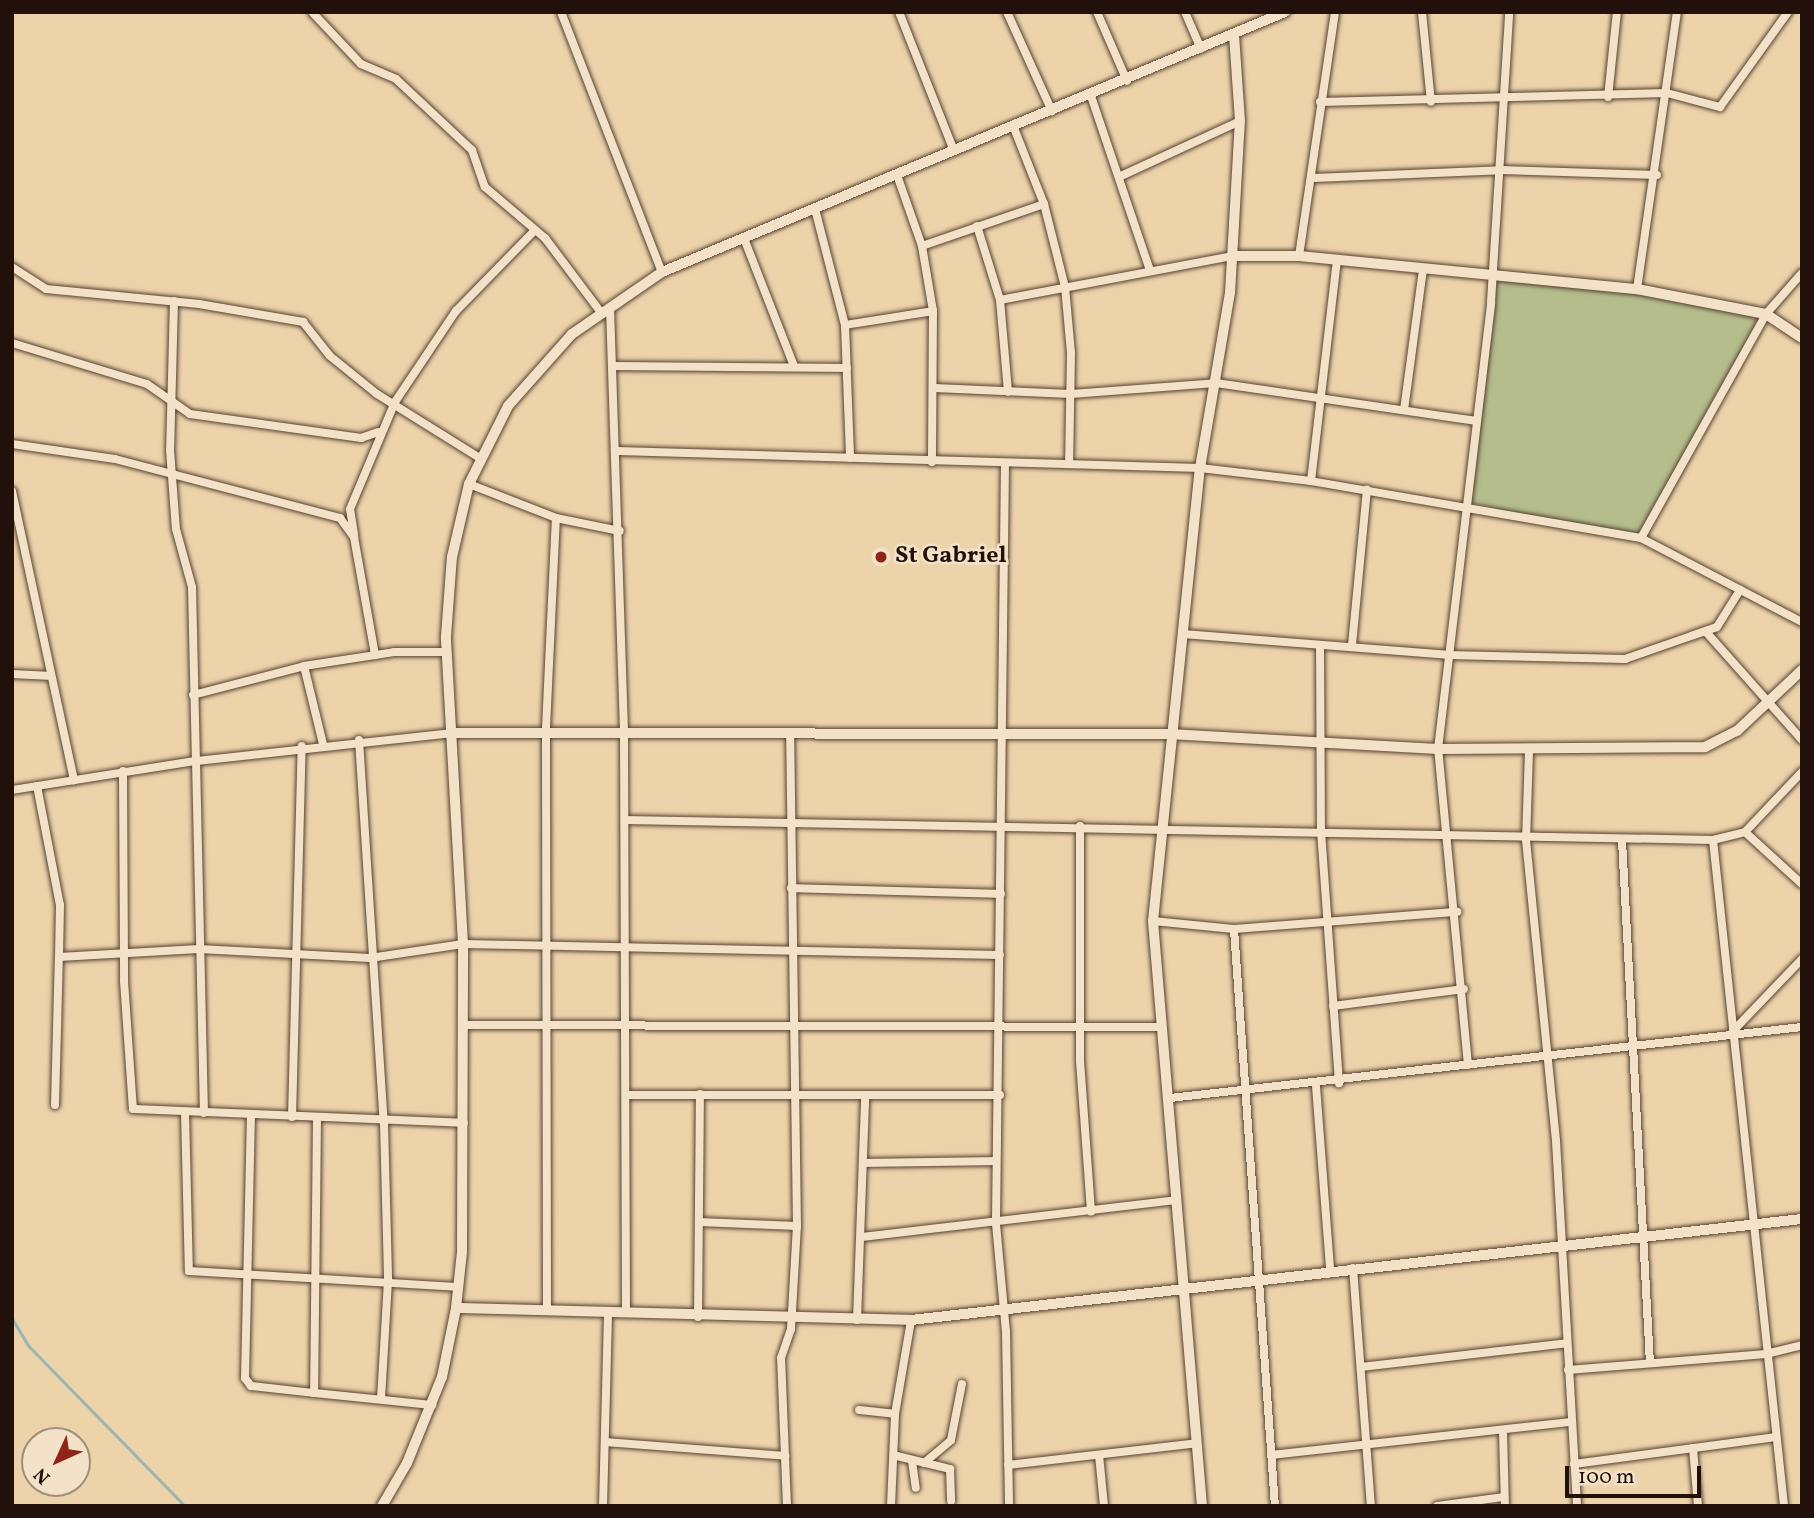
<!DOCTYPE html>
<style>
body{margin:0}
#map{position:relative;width:1814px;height:1518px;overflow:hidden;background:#edd3aa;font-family:Vollkorn,serif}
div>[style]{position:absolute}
.green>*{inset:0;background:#b4bd8b}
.stream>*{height:2.5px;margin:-1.25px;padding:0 1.25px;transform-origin:1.25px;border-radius:1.25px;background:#9bb6b1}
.roads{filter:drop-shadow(0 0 2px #554233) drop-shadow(0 0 2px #554233)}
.minor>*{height:8px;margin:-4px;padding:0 4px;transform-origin:4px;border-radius:4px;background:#f3e2c8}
.tertiary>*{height:10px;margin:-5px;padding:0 5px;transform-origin:5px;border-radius:5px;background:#f3e2c8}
.dots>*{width:19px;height:19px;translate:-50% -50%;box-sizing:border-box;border:4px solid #f3e2c8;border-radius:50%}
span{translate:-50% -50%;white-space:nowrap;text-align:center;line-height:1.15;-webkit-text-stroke:5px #f3e2c8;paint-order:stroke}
.poi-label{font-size:24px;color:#22110b;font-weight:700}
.left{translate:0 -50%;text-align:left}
.frame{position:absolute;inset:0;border:14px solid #22110b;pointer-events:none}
.north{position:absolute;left:21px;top:1427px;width:70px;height:70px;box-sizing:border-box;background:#f3e2c8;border:2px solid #9f8e7c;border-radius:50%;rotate:225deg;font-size:19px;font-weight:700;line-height:28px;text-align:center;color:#22110b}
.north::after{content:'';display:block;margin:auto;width:24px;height:32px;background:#8f2418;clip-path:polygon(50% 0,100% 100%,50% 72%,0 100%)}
.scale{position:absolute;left:1565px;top:1466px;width:136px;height:32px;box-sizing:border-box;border:4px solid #22110b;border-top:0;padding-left:9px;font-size:21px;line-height:24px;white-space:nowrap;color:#22110b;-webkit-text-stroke:5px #f3e2c8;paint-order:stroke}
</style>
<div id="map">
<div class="green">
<i style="clip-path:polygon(1491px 277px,1642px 289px,1766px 316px,1642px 537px,1466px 502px)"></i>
</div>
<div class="stream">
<i style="left:12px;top:1318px;width:31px;rotate:59deg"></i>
<i style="left:28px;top:1345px;width:225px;rotate:45.7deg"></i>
</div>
<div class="roads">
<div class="minor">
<i style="left:312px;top:12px;width:71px;rotate:46.7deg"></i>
<i style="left:361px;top:64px;width:38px;rotate:23deg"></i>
<i style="left:396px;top:79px;width:104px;rotate:43.1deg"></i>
<i style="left:472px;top:150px;width:39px;rotate:71deg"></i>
<i style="left:485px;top:187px;width:79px;rotate:40.4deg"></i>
<i style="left:545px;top:238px;width:95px;rotate:53.1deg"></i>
<i style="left:561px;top:12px;width:279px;rotate:68.8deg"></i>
<i style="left:899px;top:12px;width:149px;rotate:68.4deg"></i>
<i style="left:1007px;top:12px;width:109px;rotate:65.6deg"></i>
<i style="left:1097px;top:12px;width:75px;rotate:66.5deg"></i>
<i style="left:1185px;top:12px;width:40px;rotate:66.6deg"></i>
<i style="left:1422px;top:12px;width:90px;rotate:84.3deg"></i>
<i style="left:1091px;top:96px;width:181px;rotate:71.3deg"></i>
<i style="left:1608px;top:97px;width:85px;rotate:-84deg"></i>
<i style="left:1320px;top:102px;width:347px;rotate:-1.5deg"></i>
<i style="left:1667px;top:93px;width:55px;rotate:14.8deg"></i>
<i style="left:1720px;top:107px;width:117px;rotate:-54.4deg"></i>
<i style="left:1014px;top:128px;width:82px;rotate:68.5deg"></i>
<i style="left:1044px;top:204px;width:86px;rotate:75.8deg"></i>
<i style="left:1065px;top:287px;width:66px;rotate:84.8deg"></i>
<i style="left:1071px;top:353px;width:111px;rotate:91deg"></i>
<i style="left:897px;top:175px;width:75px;rotate:70.6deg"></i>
<i style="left:922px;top:246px;width:66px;rotate:80.4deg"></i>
<i style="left:933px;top:311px;width:151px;rotate:90.4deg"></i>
<i style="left:1121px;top:176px;width:131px;rotate:-24.8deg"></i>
<i style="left:1314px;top:178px;width:187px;rotate:-2.4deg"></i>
<i style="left:1501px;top:170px;width:156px;rotate:1.8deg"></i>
<i style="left:815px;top:209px;width:120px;rotate:75.5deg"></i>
<i style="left:845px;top:325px;width:133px;rotate:87.8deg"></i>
<i style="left:977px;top:226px;width:77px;rotate:72.7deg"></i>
<i style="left:1000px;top:300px;width:92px;rotate:85deg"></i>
<i style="left:745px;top:241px;width:134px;rotate:68.6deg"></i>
<i style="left:922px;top:246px;width:129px;rotate:-19deg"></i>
<i style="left:1299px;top:256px;width:247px;rotate:-81.6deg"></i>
<i style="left:12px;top:267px;width:40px;rotate:32.9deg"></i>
<i style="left:46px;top:289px;width:154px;rotate:5.6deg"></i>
<i style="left:199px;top:304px;width:106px;rotate:9.8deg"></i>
<i style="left:303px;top:322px;width:43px;rotate:51.5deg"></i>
<i style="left:330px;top:356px;width:60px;rotate:39deg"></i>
<i style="left:377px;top:394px;width:121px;rotate:31.9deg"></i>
<i style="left:1637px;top:289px;width:280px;rotate:-81.8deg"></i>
<i style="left:1000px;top:300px;width:236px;rotate:-10.7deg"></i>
<i style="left:174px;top:301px;width:149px;rotate:91.5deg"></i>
<i style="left:170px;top:450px;width:79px;rotate:85.7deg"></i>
<i style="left:176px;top:529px;width:60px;rotate:74.6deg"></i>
<i style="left:192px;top:587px;width:174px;rotate:88.7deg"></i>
<i style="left:196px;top:761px;width:259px;rotate:-6.2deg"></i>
<i style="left:610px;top:308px;width:426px;rotate:88.1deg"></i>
<i style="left:624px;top:734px;width:579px;rotate:89.8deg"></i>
<i style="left:845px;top:325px;width:89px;rotate:-9deg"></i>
<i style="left:12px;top:343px;width:141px;rotate:16.9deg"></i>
<i style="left:147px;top:384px;width:52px;rotate:34.9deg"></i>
<i style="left:190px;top:414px;width:173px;rotate:8deg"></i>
<i style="left:361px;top:438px;width:18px;rotate:-19deg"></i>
<i style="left:616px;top:366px;width:231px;rotate:0.5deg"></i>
<i style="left:935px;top:388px;width:136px;rotate:2.5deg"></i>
<i style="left:1071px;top:394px;width:145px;rotate:-4.3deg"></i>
<i style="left:1216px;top:383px;width:262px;rotate:8.3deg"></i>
<i style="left:1404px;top:410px;width:141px;rotate:-82.3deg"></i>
<i style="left:12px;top:444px;width:104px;rotate:8.3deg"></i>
<i style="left:115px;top:459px;width:233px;rotate:14.7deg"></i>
<i style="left:340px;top:518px;width:24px;rotate:54deg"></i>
<i style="left:354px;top:537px;width:120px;rotate:79.9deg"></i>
<i style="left:618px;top:451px;width:582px;rotate:1.67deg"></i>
<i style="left:1200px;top:468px;width:112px;rotate:6.7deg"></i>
<i style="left:1311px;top:481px;width:335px;rotate:9.8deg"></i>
<i style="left:1641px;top:538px;width:182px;rotate:27.6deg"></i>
<i style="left:1005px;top:463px;width:761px;rotate:90.68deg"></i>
<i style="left:996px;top:1224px;width:107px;rotate:84.7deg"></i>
<i style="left:1006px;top:1331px;width:175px;rotate:89deg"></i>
<i style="left:1311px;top:481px;width:222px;rotate:-83.3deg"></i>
<i style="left:469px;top:484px;width:93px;rotate:21.3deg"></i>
<i style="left:556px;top:518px;width:65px;rotate:11.5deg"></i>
<i style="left:12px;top:491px;width:296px;rotate:77.9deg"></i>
<i style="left:354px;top:534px;width:25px;rotate:-99deg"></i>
<i style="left:350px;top:509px;width:116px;rotate:-67.2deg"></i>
<i style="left:395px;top:402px;width:110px;rotate:-56.2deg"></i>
<i style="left:456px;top:311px;width:112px;rotate:-45.7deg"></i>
<i style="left:1641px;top:538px;width:257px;rotate:-60.8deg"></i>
<i style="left:1766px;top:314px;width:55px;rotate:-48.7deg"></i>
<i style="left:1707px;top:633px;width:143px;rotate:48.4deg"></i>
<i style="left:1183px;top:634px;width:265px;rotate:4.5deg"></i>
<i style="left:1447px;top:655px;width:178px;rotate:1.3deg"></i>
<i style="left:1625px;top:659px;width:97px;rotate:-19.2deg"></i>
<i style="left:1717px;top:627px;width:44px;rotate:-58.1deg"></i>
<i style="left:1320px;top:645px;width:186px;rotate:89.7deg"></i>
<i style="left:1321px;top:831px;width:253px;rotate:85.9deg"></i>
<i style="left:1352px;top:645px;width:156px;rotate:-84.5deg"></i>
<i style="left:12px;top:674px;width:35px;rotate:3deg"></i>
<i style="left:193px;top:695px;width:115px;rotate:-14.6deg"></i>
<i style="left:359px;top:740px;width:384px;rotate:86.3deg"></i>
<i style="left:384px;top:1123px;width:158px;rotate:88.5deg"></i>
<i style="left:388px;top:1281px;width:118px;rotate:93.4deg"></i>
<i style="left:323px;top:744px;width:80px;rotate:-103.7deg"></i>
<i style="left:304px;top:666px;width:91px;rotate:-8.8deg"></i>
<i style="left:394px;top:652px;width:53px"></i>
<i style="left:1529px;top:751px;width:89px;rotate:91.9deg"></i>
<i style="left:1526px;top:840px;width:302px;rotate:84.3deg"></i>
<i style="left:1556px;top:1141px;width:366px;rotate:86.7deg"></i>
<i style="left:123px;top:771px;width:210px;rotate:89.7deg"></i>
<i style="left:124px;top:981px;width:128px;rotate:86deg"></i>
<i style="left:133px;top:1109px;width:331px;rotate:2.4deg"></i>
<i style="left:37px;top:786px;width:121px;rotate:79.1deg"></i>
<i style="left:60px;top:905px;width:52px;rotate:91.1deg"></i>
<i style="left:59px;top:957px;width:140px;rotate:-3.3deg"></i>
<i style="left:199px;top:949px;width:171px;rotate:3deg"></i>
<i style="left:370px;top:958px;width:94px;rotate:-8.6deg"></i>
<i style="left:463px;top:944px;width:537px;rotate:1.17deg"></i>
<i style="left:12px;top:790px;width:186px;rotate:-9deg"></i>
<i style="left:196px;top:761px;width:352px;rotate:88.7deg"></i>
<i style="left:625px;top:820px;width:1088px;rotate:1.05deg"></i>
<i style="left:1713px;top:840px;width:33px;rotate:-14deg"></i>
<i style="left:1745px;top:832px;width:83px;rotate:-46.5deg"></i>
<i style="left:1080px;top:826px;width:235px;rotate:90deg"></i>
<i style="left:1080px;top:1061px;width:151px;rotate:85.8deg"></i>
<i style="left:1745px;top:832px;width:77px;rotate:42.4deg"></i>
<i style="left:1622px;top:840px;width:524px;rotate:86.94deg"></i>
<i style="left:1713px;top:840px;width:670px;rotate:83.91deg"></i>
<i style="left:791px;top:888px;width:210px;rotate:1.6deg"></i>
<i style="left:1153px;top:921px;width:81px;rotate:5.6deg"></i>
<i style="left:1234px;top:929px;width:224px;rotate:-4.4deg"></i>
<i style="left:1234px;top:929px;width:578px;rotate:85.94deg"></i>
<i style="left:1333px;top:1006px;width:132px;rotate:-7.4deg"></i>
<i style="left:464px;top:1025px;width:697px;rotate:0.16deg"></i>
<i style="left:1733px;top:1031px;width:100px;rotate:-46.2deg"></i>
<i style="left:1468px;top:1065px;width:317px;rotate:-95.4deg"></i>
<i style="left:1438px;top:749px;width:450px;rotate:-83.2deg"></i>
<i style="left:1491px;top:302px;width:291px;rotate:-86.4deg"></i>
<i style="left:1316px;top:1086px;width:185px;rotate:85.6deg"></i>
<i style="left:627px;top:1095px;width:373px"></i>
<i style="left:1170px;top:1098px;width:636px;rotate:-6.41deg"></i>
<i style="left:55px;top:1105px;width:148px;rotate:-88.5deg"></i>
<i style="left:185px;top:1112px;width:159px;rotate:88.6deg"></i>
<i style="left:189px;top:1271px;width:268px;rotate:3.4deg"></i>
<i style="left:251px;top:1114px;width:264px;rotate:91.3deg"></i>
<i style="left:245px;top:1378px;width:10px;rotate:53deg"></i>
<i style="left:251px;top:1386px;width:63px;rotate:6.3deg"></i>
<i style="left:292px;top:1117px;width:371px;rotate:-88.5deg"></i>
<i style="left:317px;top:1117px;width:276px;rotate:90.6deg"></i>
<i style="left:314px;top:1393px;width:119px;rotate:5.8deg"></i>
<i style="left:865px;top:1163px;width:131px;rotate:-0.9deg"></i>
<i style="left:699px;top:1222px;width:98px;rotate:2.3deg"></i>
<i style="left:862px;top:1237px;width:316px;rotate:-6.7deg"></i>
<i style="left:1353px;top:1268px;width:239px;rotate:85.7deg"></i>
<i style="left:547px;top:1310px;width:582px;rotate:-90.1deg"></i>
<i style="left:546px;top:728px;width:210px;rotate:-87.3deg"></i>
<i style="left:698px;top:1317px;width:223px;rotate:-89.5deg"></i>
<i style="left:857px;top:1320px;width:223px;rotate:-87.9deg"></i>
<i style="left:1361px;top:1367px;width:207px;rotate:-6.6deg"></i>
<i style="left:1568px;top:1370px;width:199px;rotate:-4.6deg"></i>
<i style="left:1766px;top:1354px;width:37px;rotate:-14deg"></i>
<i style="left:859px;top:1410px;width:36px;rotate:6deg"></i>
<i style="left:1503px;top:1431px;width:75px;rotate:88.5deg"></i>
<i style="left:605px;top:1442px;width:181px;rotate:4.4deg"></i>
<i style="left:1693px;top:1448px;width:58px;rotate:85.1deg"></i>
<i style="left:1099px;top:1455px;width:51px;rotate:84.4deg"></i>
<i style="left:1271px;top:1455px;width:302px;rotate:-6.3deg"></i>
<i style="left:897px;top:1456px;width:55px;rotate:13.8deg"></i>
<i style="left:950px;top:1469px;width:32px;rotate:88deg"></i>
<i style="left:912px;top:1461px;width:27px;rotate:82deg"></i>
<i style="left:924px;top:1463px;width:35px;rotate:-40deg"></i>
<i style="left:951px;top:1440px;width:57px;rotate:-78.9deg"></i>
<i style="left:1574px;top:1464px;width:204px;rotate:-7.6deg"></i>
<i style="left:1008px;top:1465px;width:190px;rotate:-6.6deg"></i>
<i style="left:603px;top:1506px;width:193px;rotate:-88.5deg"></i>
<i style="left:787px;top:1506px;width:148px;rotate:-92.3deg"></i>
<i style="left:781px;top:1358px;width:31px;rotate:-71deg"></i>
<i style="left:791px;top:1329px;width:103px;rotate:-86.7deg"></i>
<i style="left:797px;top:1226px;width:493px;rotate:-90.8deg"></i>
<i style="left:891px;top:1506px;width:92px;rotate:-87.5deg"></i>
<i style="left:895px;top:1414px;width:95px;rotate:-80.3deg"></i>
<i style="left:1437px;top:1506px;width:68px;rotate:-7.7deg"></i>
</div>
<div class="tertiary">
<i style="left:1232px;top:256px;width:67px"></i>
<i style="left:1299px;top:256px;width:340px;rotate:5.6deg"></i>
<i style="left:1637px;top:289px;width:131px;rotate:11deg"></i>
<i style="left:1766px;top:314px;width:43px;rotate:33.7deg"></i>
<i style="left:453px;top:733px;width:716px;rotate:0.08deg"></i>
<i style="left:1169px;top:734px;width:269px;rotate:3.2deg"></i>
<i style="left:1438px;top:749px;width:267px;rotate:-0.4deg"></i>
<i style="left:1705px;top:747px;width:36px;rotate:-27deg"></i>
<i style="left:1737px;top:731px;width:89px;rotate:-43.2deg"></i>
<i style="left:456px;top:1308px;width:455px;rotate:1.5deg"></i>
<i style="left:911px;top:1320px;width:897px;rotate:-6.47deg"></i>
<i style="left:382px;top:1506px;width:50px;rotate:-59.8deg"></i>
<i style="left:407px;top:1463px;width:93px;rotate:-67.9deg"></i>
<i style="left:442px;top:1377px;width:70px;rotate:-78.5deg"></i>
<i style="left:456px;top:1308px;width:56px;rotate:-83.9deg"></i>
<i style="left:462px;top:1252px;width:308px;rotate:-89.8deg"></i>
<i style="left:463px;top:944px;width:308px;rotate:-93.2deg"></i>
<i style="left:446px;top:636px;width:79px;rotate:-85.7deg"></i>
<i style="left:452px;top:557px;width:75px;rotate:-76.9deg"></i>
<i style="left:469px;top:484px;width:87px;rotate:-63.4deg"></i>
<i style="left:508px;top:406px;width:96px;rotate:-48.4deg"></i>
<i style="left:572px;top:334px;width:109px;rotate:-34.6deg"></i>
<i style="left:662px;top:272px;width:675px;rotate:-22.65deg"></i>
<i style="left:1202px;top:1506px;width:587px;rotate:-94.79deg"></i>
<i style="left:1153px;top:921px;width:455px;rotate:-84.1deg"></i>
<i style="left:1200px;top:468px;width:178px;rotate:-80.3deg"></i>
<i style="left:1230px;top:293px;width:172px;rotate:-86.7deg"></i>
<i style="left:1240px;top:121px;width:86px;rotate:-94deg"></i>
</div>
</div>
<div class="dots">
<i style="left:881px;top:557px;background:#8f2418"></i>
</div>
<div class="poi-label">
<span class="left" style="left:895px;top:557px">St Gabriel</span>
</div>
<div class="frame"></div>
<div class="north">N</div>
<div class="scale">100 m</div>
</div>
